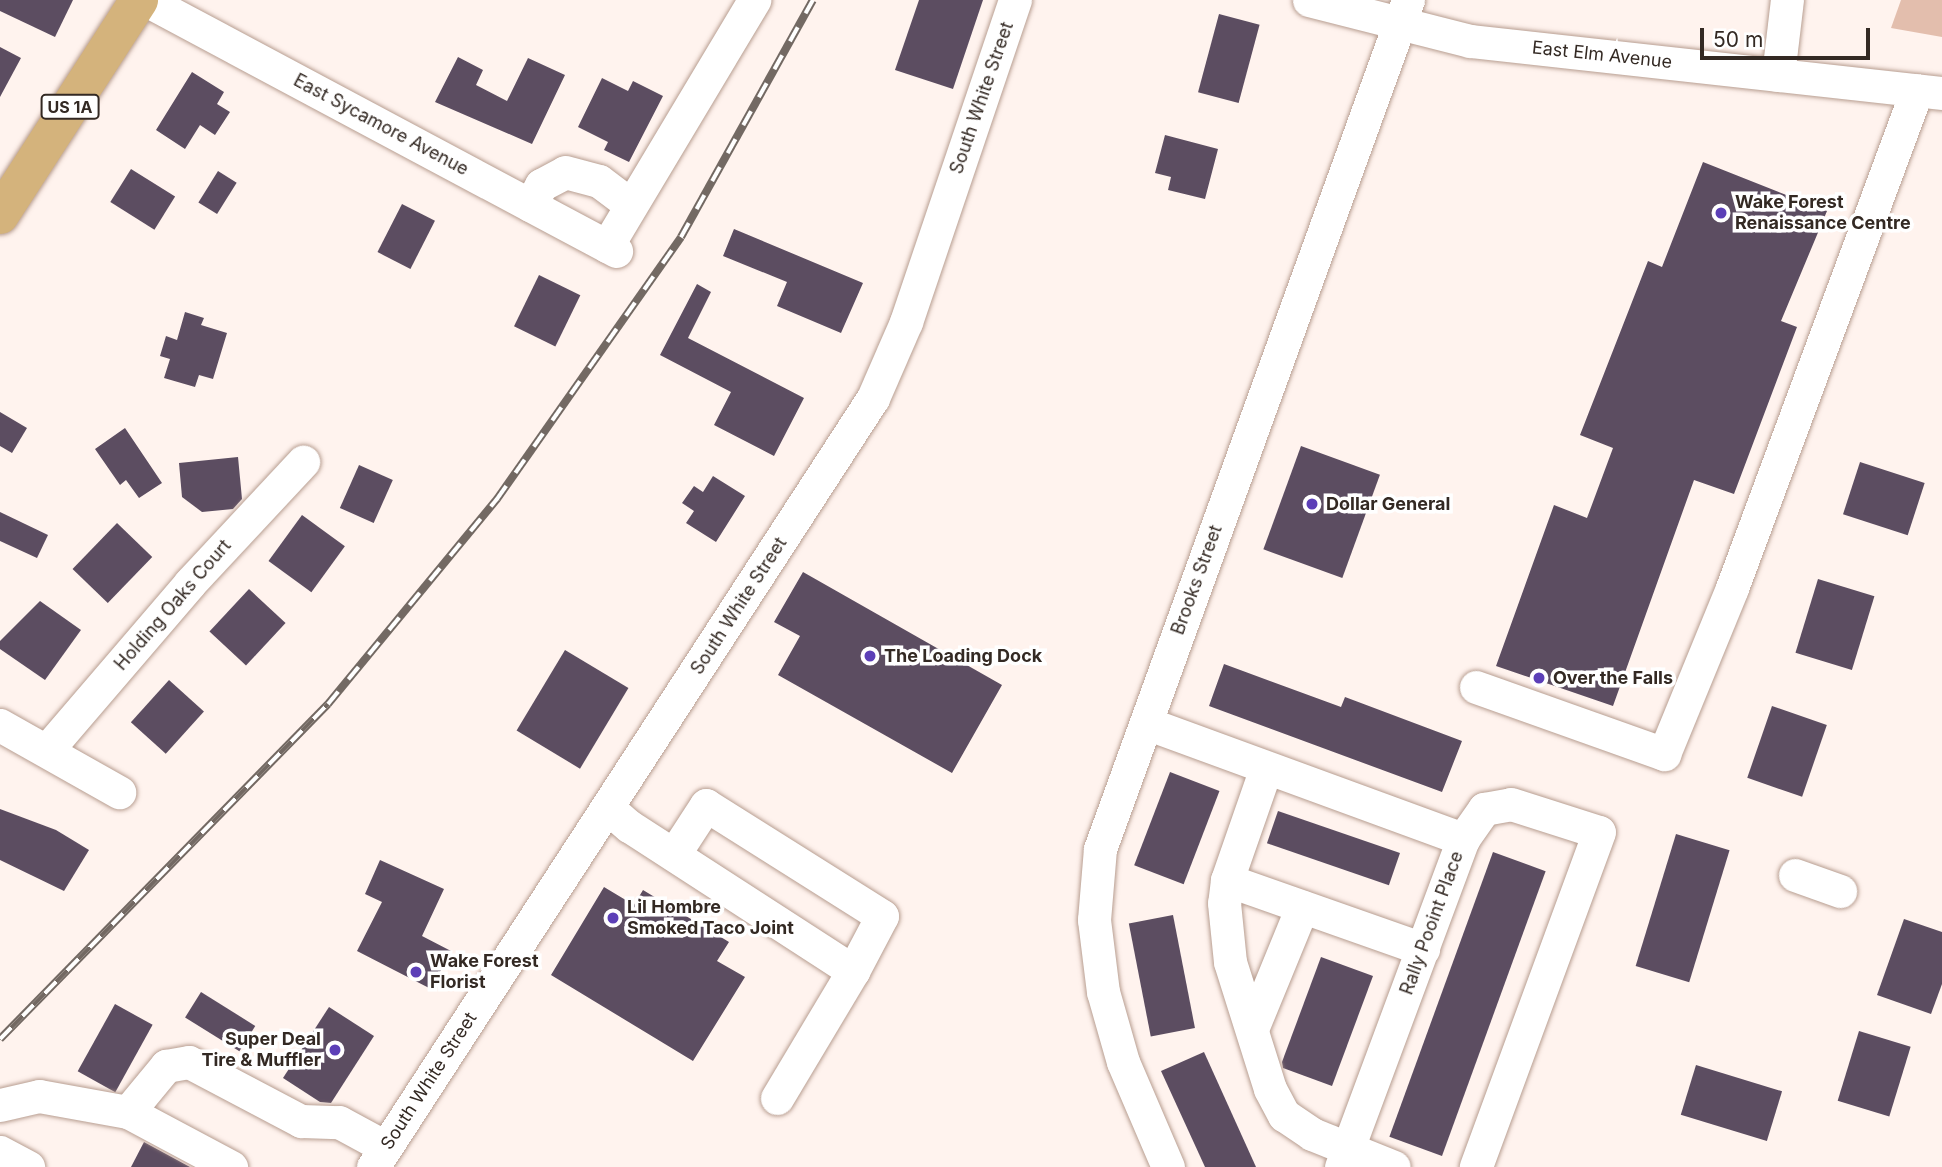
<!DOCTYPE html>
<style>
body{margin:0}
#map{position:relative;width:1942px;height:1167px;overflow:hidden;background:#fff3ee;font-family:Inter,sans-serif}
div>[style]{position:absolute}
.green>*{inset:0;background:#e3bead}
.building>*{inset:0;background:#5c4d61;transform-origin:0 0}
.roads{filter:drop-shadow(0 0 2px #b89e91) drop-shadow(0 0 2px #b89e91)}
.minor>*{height:33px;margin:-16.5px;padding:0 16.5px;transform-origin:16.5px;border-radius:16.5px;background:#fff}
.major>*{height:38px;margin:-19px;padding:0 19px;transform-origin:19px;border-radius:19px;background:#d4b37c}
.rail>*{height:8px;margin-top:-4px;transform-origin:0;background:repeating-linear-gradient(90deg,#fff 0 16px,#736963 0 32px);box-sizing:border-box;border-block:2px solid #736963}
.dots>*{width:19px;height:19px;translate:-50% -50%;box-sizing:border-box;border:4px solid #fff;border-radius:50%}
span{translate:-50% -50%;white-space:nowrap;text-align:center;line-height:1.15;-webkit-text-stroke:7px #fff;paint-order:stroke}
.shield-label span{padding:2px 5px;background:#fff;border:2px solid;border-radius:5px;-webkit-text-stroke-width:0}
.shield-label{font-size:16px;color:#332923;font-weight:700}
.street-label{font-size:18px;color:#332923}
.poi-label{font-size:18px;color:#332923;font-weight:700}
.left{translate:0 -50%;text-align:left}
.right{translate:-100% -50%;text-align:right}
.scale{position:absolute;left:1700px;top:28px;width:170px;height:32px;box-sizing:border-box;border:4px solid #332923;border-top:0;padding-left:9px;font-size:21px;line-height:24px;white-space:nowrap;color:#332923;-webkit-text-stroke:5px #fff;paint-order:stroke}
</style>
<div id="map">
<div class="green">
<i style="clip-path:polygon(1901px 0,1942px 0,1942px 37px,1891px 28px)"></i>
</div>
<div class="building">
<i style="clip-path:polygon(0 0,73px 0,55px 37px,0 11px)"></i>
<i style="clip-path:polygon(919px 0,983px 0,953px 89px,895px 70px)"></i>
<i style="left:1219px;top:14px;width:42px;height:81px;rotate:15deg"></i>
<i style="clip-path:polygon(0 47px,21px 58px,0 97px)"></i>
<i style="clip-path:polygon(458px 57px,483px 70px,476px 85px,507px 101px,528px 58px,565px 75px,532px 144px,435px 102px)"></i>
<i style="clip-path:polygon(192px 72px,224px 92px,217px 104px,230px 112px,215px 135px,200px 125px,185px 149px,156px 130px)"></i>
<i style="clip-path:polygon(602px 78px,628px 91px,633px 81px,663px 96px,629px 162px,604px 150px,608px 142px,578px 127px)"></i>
<i style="clip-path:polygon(1165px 135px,1218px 149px,1205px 199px,1168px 190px,1171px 177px,1155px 173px)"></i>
<i style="clip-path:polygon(1703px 162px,1827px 211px,1781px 321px,1797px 327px,1734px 494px,1694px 480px,1613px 706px,1496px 666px,1554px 505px,1587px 518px,1613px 448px,1580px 435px,1648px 261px,1662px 267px)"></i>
<i style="left:131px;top:169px;width:52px;height:39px;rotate:32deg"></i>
<i style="left:218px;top:171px;width:22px;height:37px;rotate:32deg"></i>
<i style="left:402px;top:204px;width:37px;height:54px;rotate:27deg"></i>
<i style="clip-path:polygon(734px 229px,863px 283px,841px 333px,777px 306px,787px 282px,723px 256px)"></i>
<i style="left:539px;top:275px;width:46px;height:57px;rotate:26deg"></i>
<i style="clip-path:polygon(697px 284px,711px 292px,688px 338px,804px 398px,774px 456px,714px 425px,731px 392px,660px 355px)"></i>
<i style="clip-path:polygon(185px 312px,204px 318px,201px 325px,227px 333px,213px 379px,199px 375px,195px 387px,164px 378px,170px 359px,160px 356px,166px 336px,177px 340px)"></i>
<i style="clip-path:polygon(0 412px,27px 428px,12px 453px,0 446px)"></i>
<i style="clip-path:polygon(125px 428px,162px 483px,139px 498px,126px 480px,120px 485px,95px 449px)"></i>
<i style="left:1301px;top:446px;width:84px;height:110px;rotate:20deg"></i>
<i style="clip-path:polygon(238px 457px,242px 499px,233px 509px,202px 512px,182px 497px,179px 463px)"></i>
<i style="left:1860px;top:462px;width:68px;height:55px;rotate:18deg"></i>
<i style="left:359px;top:465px;width:37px;height:47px;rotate:24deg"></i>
<i style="clip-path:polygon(713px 476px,745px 496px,716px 542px,686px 523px,694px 511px,682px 503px,694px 486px,703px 492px)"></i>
<i style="clip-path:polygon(0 512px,48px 535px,37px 558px,0 541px)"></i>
<i style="left:302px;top:515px;width:53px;height:57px;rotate:36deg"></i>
<i style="left:117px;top:523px;width:49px;height:64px;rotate:44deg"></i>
<i style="clip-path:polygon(803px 572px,1002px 685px,952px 773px,778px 675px,800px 636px,774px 622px)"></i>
<i style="left:1818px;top:579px;width:59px;height:77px;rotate:17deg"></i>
<i style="left:249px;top:589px;width:50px;height:58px;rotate:43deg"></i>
<i style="clip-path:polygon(40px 601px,81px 630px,45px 680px,0 649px,0 641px)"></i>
<i style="left:565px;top:650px;width:74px;height:94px;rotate:31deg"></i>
<i style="clip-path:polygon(1224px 664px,1341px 707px,1345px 697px,1462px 741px,1442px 792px,1209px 706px)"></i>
<i style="left:169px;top:680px;width:47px;height:57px;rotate:42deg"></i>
<i style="left:1772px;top:706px;width:58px;height:76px;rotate:19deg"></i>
<i style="left:1170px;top:772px;width:53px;height:100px;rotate:21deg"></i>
<i style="clip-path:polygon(0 809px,56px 830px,89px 850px,64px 891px,0 860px)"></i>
<i style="left:1278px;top:811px;width:129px;height:34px;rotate:19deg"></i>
<i style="left:1676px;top:834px;width:56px;height:138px;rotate:17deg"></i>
<i style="left:1493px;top:852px;width:56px;height:303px;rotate:20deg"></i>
<i style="clip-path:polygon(380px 860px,444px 889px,422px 936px,451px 951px,431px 989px,357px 951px,382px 902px,365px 894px)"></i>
<i style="clip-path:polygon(604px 887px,634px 905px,643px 890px,729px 942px,717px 961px,745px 977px,693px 1061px,551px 975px)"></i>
<i style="left:1173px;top:915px;width:115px;height:45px;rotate:79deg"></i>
<i style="clip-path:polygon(1904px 919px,1942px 932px,1942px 984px,1931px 1014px,1877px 995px)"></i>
<i style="clip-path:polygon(1321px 957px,1373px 976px,1332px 1086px,1283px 1068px,1282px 1062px)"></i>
<i style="left:201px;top:992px;width:64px;height:30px;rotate:32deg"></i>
<i style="left:115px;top:1004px;width:43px;height:77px;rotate:29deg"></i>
<i style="clip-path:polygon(329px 1007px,374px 1036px,331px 1103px,320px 1102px,283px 1078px)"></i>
<i style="left:1859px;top:1031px;width:54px;height:73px;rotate:17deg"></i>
<i style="clip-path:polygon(1204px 1052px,1256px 1167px,1205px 1167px,1161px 1071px)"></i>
<i style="left:1696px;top:1065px;width:90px;height:52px;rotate:17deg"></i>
<i style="clip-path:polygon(144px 1142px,190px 1167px,131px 1167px)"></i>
</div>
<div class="roads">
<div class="minor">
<i style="left:146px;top:0;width:533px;rotate:28.1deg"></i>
<i style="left:1309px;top:0;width:166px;rotate:14.3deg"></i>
<i style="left:1470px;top:41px;width:475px;rotate:6.3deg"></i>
<i style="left:1778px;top:75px;width:76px;rotate:-83.2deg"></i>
<i style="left:530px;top:205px;width:23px;rotate:-61deg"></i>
<i style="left:541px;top:185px;width:27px;rotate:-28deg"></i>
<i style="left:565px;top:172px;width:35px;rotate:15deg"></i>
<i style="left:599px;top:181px;width:38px;rotate:37deg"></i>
<i style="left:607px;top:246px;width:287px;rotate:-59.1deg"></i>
<i style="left:1476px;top:687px;width:200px;rotate:19.6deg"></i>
<i style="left:1664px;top:754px;width:179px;rotate:-67.7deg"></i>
<i style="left:1732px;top:588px;width:531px;rotate:-69.62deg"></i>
<i style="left:1146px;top:723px;width:338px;rotate:20.1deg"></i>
<i style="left:1463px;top:839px;width:350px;rotate:110.4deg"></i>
<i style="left:0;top:725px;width:137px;rotate:29.4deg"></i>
<i style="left:47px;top:750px;width:220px;rotate:-49.4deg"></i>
<i style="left:190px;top:583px;width:166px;rotate:-47deg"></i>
<i style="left:1266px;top:768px;width:119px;rotate:109.2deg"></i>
<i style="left:1227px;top:880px;width:23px;rotate:97deg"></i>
<i style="left:1224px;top:903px;width:59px;rotate:84.2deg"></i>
<i style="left:1230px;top:962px;width:133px;rotate:72.5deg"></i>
<i style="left:1270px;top:1089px;width:30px;rotate:62deg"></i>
<i style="left:1284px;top:1115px;width:34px;rotate:34deg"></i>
<i style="left:1312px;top:1134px;width:88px;rotate:21.9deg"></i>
<i style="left:608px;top:808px;width:28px;rotate:41deg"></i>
<i style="left:629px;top:826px;width:267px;rotate:32.9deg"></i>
<i style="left:853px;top:971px;width:62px;rotate:-62.2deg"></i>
<i style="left:882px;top:916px;width:208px;rotate:-147.8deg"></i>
<i style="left:706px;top:805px;width:59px;rotate:123.1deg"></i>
<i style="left:1463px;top:839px;width:37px;rotate:-55deg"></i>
<i style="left:1484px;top:809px;width:27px;rotate:-10deg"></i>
<i style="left:1511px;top:804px;width:92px;rotate:17.7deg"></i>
<i style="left:1599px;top:832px;width:357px;rotate:110.2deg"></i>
<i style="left:1795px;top:875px;width:48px;rotate:19.6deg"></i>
<i style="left:1227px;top:880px;width:208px;rotate:19.4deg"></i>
<i style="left:1252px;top:1029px;width:132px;rotate:-67.7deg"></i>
<i style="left:777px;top:1098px;width:148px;rotate:-59.1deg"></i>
<i style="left:0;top:1105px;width:40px;rotate:-13deg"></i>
<i style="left:39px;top:1096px;width:90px;rotate:10.2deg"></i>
<i style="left:128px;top:1112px;width:117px;rotate:28.1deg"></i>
<i style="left:128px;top:1112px;width:60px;rotate:-50.4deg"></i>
<i style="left:166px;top:1066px;width:23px;rotate:-10deg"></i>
<i style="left:189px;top:1062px;width:127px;rotate:27.8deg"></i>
<i style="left:301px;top:1121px;width:38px;rotate:2deg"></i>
<i style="left:339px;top:1122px;width:52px;rotate:28.5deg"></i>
<i style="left:0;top:1152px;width:32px;rotate:28deg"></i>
<i style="left:373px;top:1167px;width:917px;rotate:-56.97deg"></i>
<i style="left:873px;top:398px;width:83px;rotate:-66.5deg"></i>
<i style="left:906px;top:322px;width:340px;rotate:-71.3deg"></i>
<i style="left:1168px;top:1167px;width:114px;rotate:-113.2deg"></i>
<i style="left:1123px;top:1062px;width:73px;rotate:-105.9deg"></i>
<i style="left:1103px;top:992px;width:73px;rotate:-97.1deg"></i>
<i style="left:1094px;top:920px;width:71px;rotate:-85.2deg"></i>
<i style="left:1100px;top:849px;width:903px;rotate:-70.06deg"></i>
</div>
<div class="major">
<i style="left:0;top:215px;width:256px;rotate:-57.1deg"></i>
</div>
</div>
<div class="rail">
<i style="left:0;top:1039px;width:469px;rotate:-45.6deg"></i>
<i style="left:328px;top:704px;width:266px;rotate:-50.5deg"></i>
<i style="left:497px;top:499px;width:320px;rotate:-54.9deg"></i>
<i style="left:681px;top:237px;width:271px;rotate:-60.9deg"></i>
</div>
<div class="dots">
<i style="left:1721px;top:213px;background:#5c3fb7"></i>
<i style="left:1312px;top:504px;background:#5c3fb7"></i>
<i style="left:870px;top:656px;background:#5c3fb7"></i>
<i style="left:1539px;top:678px;background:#5c3fb7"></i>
<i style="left:613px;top:918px;background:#5c3fb7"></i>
<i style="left:416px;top:972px;background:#5c3fb7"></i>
<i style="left:335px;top:1050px;background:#5c3fb7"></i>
</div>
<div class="shield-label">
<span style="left:70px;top:107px">US 1A</span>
</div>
<div class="street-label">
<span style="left:1602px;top:55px;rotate:6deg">East Elm Avenue</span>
<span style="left:982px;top:98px;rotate:-71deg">South White Street</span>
<span style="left:381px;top:125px;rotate:28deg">East Sycamore Avenue</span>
<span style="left:1197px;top:580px;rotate:-70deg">Brooks Street</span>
<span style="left:173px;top:605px;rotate:-49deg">Holding Oaks Court</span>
<span style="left:739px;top:606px;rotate:-57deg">South White Street</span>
<span style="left:1432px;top:923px;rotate:-70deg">Rally Pooint Place</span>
<span style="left:429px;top:1081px;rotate:-57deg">South White Street</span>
</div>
<div class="poi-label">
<span class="left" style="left:1735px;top:213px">Wake Forest<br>Renaissance Centre</span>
<span class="left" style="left:1326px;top:504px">Dollar General</span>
<span class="left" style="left:884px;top:656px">The Loading Dock</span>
<span class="left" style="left:1553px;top:678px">Over the Falls</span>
<span class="left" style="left:627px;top:918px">Lil Hombre<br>Smoked Taco Joint</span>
<span class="left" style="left:430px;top:972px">Wake Forest<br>Florist</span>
<span class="right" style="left:321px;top:1050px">Super Deal<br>Tire &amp; Muffler</span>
</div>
<div class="scale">50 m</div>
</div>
